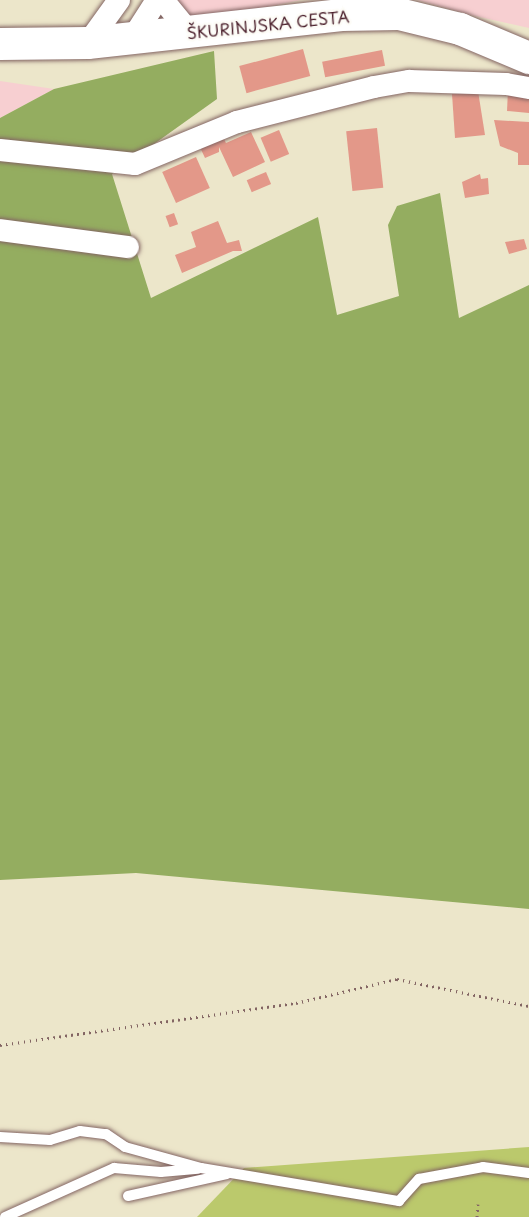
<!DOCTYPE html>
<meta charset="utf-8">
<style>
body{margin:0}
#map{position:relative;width:529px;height:1217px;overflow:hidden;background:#ece6ca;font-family:"Playpen Sans",sans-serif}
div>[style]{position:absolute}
.built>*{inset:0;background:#f7cfd1}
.green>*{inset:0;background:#bbc96c}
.forest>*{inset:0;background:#94ad60}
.building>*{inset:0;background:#e39889;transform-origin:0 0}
.path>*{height:3px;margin-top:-1.5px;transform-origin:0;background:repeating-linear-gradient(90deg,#836563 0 1.5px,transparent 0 6px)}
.roads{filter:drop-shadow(0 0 2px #836563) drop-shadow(0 0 2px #836563)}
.lane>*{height:10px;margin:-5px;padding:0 5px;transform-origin:5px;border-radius:5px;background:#fff}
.street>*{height:22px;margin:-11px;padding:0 11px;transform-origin:11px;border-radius:11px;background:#fff}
.secondary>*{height:32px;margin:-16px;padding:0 16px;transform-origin:16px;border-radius:16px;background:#fff}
span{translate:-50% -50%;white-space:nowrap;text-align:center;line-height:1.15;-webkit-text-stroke:5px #fdfcf7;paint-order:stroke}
.street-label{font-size:16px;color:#4a1f2b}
</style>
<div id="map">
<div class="built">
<i style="clip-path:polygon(177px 0,301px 0,192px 22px)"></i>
<i style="clip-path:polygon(417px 0,529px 0,529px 28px,475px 16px)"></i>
<i style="clip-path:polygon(0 81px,54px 89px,0 118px)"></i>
</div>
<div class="green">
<i style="clip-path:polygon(529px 1147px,529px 1217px,197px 1217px,244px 1168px)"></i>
</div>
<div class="forest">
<i style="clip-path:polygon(214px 51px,217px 99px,112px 174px,151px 298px,318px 217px,337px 315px,399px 296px,388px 225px,397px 206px,440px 193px,459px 318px,529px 285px,529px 909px,136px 873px,0 880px,0 118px,54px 89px)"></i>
</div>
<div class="building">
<i style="left:303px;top:49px;width:28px;height:66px;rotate:75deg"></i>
<i style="left:382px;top:50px;width:16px;height:61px;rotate:79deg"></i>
<i style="clip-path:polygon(508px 90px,529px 94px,529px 113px,507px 111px)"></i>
<i style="clip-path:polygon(478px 91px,485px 135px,455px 138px,452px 94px)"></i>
<i style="clip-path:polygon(494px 120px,529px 122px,529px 165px,518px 165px,518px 153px,500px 146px)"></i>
<i style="left:377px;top:128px;width:60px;height:31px;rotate:84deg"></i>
<i style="left:279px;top:130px;width:26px;height:20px;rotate:67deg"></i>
<i style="clip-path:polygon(251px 132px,265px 162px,233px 177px,219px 147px,219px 152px,205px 158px,198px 143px,221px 133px,226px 143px)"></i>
<i style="left:196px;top:157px;width:34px;height:37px;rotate:66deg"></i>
<i style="left:266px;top:172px;width:13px;height:21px;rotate:67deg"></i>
<i style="clip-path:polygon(480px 174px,481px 179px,488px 178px,489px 194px,465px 198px,462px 182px)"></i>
<i style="left:174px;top:213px;width:12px;height:9px;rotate:70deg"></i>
<i style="clip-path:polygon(218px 221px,227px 243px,239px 240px,242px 251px,233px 251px,182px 273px,175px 255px,196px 247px,191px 232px)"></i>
<i style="clip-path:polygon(524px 239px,527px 249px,509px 254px,505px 242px)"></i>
</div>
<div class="path">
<i style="left:0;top:1045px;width:299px;rotate:-8.1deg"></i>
<i style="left:296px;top:1003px;width:104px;rotate:-13.4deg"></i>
<i style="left:397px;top:979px;width:135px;rotate:11.6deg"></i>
<i style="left:477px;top:1217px;width:13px;rotate:-86deg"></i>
</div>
<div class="roads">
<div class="lane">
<i style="left:0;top:1137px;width:50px;rotate:3.4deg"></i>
<i style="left:50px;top:1140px;width:31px;rotate:-17deg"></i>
<i style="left:80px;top:1131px;width:26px;rotate:7deg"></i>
<i style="left:106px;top:1134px;width:23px;rotate:34deg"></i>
<i style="left:125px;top:1147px;width:79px;rotate:15.4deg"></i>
<i style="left:201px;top:1168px;width:201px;rotate:9.5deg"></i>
<i style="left:399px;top:1201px;width:30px;rotate:-48deg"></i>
<i style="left:419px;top:1179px;width:65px;rotate:-10.6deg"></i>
<i style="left:483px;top:1167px;width:46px;rotate:7.4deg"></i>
<i style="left:128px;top:1196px;width:101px;rotate:-12.5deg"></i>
<i style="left:5px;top:1217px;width:120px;rotate:-24.2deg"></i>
<i style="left:114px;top:1168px;width:47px;rotate:4.9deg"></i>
<i style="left:161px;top:1172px;width:37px;rotate:-5deg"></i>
</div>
<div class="street">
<i style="left:163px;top:0;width:43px;rotate:50.7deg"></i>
<i style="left:132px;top:39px;width:46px;rotate:-57.3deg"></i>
<i style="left:88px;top:43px;width:53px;rotate:-54.2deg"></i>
<i style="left:0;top:150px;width:136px;rotate:5.9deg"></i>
<i style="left:135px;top:164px;width:110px;rotate:-22.4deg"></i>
<i style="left:237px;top:122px;width:141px;rotate:-14.3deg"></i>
<i style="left:374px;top:87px;width:36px;rotate:-10deg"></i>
<i style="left:409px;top:81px;width:97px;rotate:1.8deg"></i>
<i style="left:506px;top:84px;width:23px;rotate:10deg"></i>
<i style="left:0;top:230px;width:129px;rotate:7.6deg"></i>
</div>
<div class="secondary">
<i style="left:0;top:44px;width:88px;rotate:-0.7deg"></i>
<i style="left:88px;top:43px;width:255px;rotate:-6.3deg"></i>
<i style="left:341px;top:15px;width:58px;rotate:-1deg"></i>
<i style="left:399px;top:14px;width:63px;rotate:13.8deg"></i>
<i style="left:460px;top:29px;width:75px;rotate:22.8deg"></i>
</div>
</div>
<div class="street-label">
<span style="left:268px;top:24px;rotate:-6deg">ŠKURINJSKA CESTA</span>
</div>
</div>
